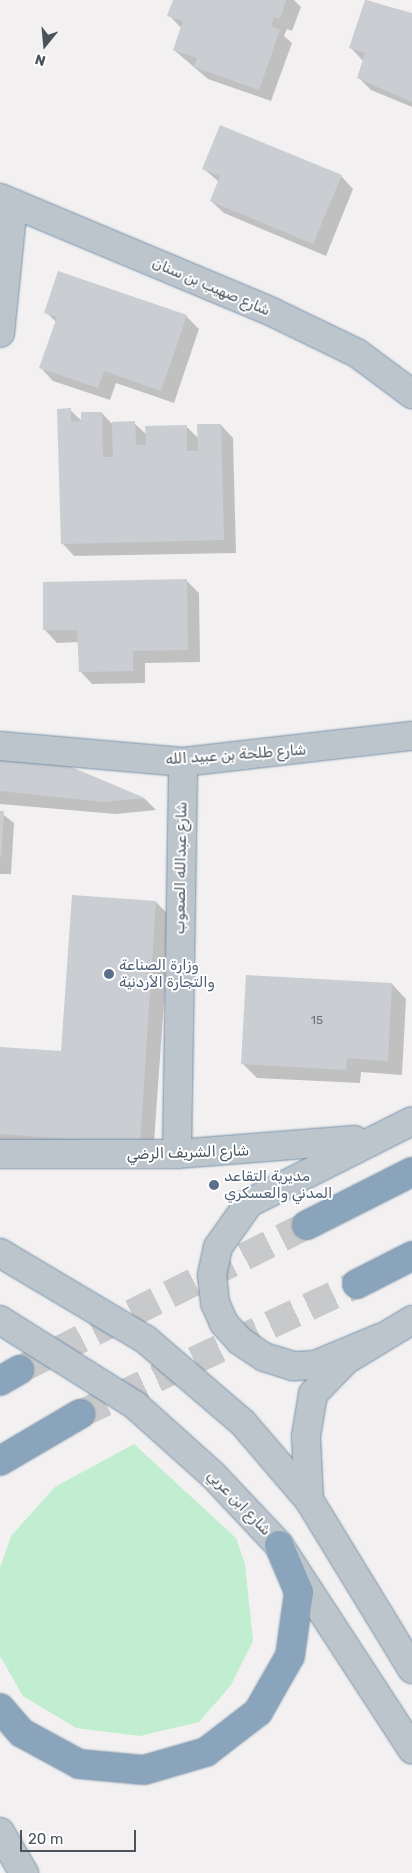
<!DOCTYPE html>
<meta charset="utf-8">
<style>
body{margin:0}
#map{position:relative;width:412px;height:1873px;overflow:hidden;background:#f2f0f0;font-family:Rubik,"Noto Naskh Arabic",sans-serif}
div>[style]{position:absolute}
.green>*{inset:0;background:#c1edd1}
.shadow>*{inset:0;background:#0003}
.building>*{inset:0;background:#cacdd2}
.highway-tunnel>*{height:28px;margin-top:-14px;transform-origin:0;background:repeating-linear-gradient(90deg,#c8c9cb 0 28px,transparent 0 42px)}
.roads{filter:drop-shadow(0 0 1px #758fa8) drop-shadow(0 0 1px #758fa8)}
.minor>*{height:28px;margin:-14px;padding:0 14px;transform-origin:14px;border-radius:14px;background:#bcc5cc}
.highway>*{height:28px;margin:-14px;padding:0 14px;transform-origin:14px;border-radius:14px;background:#8aa4bc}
.dots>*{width:14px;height:14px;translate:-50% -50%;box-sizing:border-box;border:2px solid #fff;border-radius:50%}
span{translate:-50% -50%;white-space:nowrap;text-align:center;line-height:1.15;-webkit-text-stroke:4px #fff;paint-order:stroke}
.number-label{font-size:12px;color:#69727a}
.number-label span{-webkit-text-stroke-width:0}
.street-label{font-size:15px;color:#49545d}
.service-label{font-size:15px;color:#4e5e75}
.left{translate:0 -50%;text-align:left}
.north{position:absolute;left:20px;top:20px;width:50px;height:50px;-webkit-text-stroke:4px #fff;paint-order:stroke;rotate:197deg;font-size:14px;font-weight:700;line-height:20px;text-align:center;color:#49545d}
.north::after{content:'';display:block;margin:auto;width:18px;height:22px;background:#49545d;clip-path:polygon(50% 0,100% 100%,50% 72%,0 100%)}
.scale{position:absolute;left:20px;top:1830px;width:116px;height:22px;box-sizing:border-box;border:2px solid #49545d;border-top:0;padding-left:6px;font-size:15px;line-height:18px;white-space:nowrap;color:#49545d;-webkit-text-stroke:4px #fff;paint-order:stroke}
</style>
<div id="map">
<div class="green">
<i style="clip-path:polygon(134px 1444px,236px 1538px,245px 1564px,253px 1641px,231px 1685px,199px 1722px,140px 1736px,76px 1728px,23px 1696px,0 1656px,0 1568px,11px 1536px,55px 1487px)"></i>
</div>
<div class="shadow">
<i style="clip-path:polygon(174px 0,294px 0,301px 7px,292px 31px,287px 29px,284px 36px,292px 43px,271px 101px,208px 79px,174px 50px,182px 29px,169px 15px)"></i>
<i style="clip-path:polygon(366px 0,412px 14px,412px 107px,371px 90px,359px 78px,363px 61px,351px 48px)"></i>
<i style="clip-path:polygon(204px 169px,341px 176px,353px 189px,326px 256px,224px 213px,211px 201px,219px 182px)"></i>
<i style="clip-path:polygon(46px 312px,186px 316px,199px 329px,174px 403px,116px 383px,110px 400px,53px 381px,41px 368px,57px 323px)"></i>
<i style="clip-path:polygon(70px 410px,83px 422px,102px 413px,111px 423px,134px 423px,147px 435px,186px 426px,199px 439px,221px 425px,233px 438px,236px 553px,74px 556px,62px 543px)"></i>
<i style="clip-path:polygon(186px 580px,199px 593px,200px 662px,145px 663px,145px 683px,92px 684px,80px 671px,79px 642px,57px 643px,45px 630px)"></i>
<i style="clip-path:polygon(0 760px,57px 762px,145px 799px,156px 810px,116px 814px,0 804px)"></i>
<i style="clip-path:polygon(0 812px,14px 823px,11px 874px,0 874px)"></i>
<i style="clip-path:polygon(156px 902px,170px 916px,153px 1157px,0 1146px,0 1048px,62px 1053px)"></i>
<i style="clip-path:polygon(392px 984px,406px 999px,402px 1075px,361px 1072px,360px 1083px,257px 1078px,243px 1064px)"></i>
</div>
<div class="building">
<i style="clip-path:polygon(173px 0,286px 0,280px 19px,274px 17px,271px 26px,280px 30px,259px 90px,194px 67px,197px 58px,173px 50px,183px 21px,167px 16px)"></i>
<i style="clip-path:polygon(365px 0,412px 13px,412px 102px,357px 78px,365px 53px,349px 48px)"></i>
<i style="clip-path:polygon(220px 125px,342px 175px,313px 244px,210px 201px,220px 176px,202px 169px)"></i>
<i style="clip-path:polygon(58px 271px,187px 315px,161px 391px,104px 371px,98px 388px,39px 368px,57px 317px,44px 313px)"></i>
<i style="clip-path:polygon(71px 408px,71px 422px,81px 421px,81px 412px,102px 412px,103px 457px,113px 457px,112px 422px,135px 421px,136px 445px,146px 445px,145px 426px,187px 425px,187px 451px,198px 451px,197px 424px,221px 424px,224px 540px,61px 544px,57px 409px)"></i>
<i style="clip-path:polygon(187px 579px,188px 650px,133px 651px,133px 671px,79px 672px,77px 630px,43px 630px,43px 582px)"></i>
<i style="clip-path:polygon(0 759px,57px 761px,145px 798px,103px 802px,0 791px)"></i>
<i style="clip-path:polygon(0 811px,4px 811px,1px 857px,0 857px)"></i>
<i style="clip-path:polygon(72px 895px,156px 901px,140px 1144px,0 1134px,0 1047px,61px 1051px)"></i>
<i style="clip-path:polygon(246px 975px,392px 983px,388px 1061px,347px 1058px,346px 1070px,241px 1064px)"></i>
</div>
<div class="highway-tunnel">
<i style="left:19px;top:1370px;width:322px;rotate:-26.7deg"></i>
<i style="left:80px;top:1414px;width:306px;rotate:-25.1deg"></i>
</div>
<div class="roads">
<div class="minor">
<i style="left:0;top:198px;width:295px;rotate:22.7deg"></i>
<i style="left:272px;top:312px;width:94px;rotate:25.8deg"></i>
<i style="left:357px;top:353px;width:69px;rotate:36.7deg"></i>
<i style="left:0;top:333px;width:130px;rotate:-84.2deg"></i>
<i style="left:0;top:746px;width:184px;rotate:5deg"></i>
<i style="left:183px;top:762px;width:230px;rotate:-6.5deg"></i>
<i style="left:0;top:1154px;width:177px"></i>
<i style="left:177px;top:1154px;width:178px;rotate:-4.5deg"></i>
<i style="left:177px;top:1154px;width:392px;rotate:-89.1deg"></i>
<i style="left:0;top:1253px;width:169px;rotate:30.7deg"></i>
<i style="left:145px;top:1339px;width:129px;rotate:40.6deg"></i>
<i style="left:243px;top:1423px;width:101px;rotate:49.4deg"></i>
<i style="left:309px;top:1500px;width:198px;rotate:58.6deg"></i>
<i style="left:0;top:1320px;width:160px;rotate:32.2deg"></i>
<i style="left:135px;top:1405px;width:105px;rotate:41.9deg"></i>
<i style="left:213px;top:1475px;width:96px;rotate:46.7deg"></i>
<i style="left:279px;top:1545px;width:244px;rotate:56.9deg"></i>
<i style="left:380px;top:1338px;width:70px;rotate:157.4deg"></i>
<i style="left:315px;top:1365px;width:22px;rotate:177deg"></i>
<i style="left:293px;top:1366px;width:30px;rotate:-163deg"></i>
<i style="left:264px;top:1357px;width:29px;rotate:-146deg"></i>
<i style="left:240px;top:1341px;width:24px;rotate:-132deg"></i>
<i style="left:224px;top:1323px;width:22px;rotate:-114deg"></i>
<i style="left:215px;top:1303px;width:28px;rotate:-96deg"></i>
<i style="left:212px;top:1275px;width:29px;rotate:-78deg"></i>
<i style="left:218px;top:1247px;width:54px;rotate:-54.8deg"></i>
<i style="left:249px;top:1203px;width:182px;rotate:-26.7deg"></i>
<i style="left:309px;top:1500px;width:64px;rotate:-92.7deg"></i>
<i style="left:306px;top:1436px;width:43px;rotate:-80.5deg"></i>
<i style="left:313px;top:1394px;width:47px;rotate:-45.9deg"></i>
<i style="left:346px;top:1360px;width:77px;rotate:-31.2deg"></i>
<i style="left:0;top:1832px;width:48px;rotate:59.7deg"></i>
</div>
<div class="highway">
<i style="left:307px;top:1225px;width:118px;rotate:-26.8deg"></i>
<i style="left:357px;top:1284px;width:62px;rotate:-27deg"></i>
<i style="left:0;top:1381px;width:22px;rotate:-30deg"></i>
<i style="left:0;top:1461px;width:93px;rotate:-30.4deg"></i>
<i style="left:0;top:1708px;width:33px;rotate:49deg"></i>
<i style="left:22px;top:1733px;width:65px;rotate:28.5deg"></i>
<i style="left:79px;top:1764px;width:65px;rotate:5.3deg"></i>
<i style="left:144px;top:1770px;width:65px;rotate:-16.2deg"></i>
<i style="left:206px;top:1752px;width:66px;rotate:-37.6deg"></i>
<i style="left:258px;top:1712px;width:64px;rotate:-60.3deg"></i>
<i style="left:290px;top:1656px;width:65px;rotate:-82deg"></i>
<i style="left:299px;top:1592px;width:51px;rotate:-113.1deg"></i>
</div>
</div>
<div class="dots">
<i style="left:109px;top:974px;background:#5c6f8a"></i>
<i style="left:214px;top:1185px;background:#5c6f8a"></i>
</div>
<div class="number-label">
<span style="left:317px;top:1021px">15</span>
</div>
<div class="street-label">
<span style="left:211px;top:287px;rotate:23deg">شارع صهيب بن سنان</span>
<span style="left:236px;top:755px;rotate:-4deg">شارع طلحة بن عبيد الله</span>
<span style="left:181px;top:868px;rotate:-89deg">شارع عبدالله الصعوب</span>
<span style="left:188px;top:1153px;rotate:-2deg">شارع الشريف الرضي</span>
<span style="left:239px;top:1503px;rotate:46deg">شارع ابن عربي</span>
</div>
<div class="service-label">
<span class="left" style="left:119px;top:974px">وزارة الصناعة<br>والتجارة الأردنية</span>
<span class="left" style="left:224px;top:1185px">مديرية التقاعد<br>المدني والعسكري</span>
</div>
<div class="north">N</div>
<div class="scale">20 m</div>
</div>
